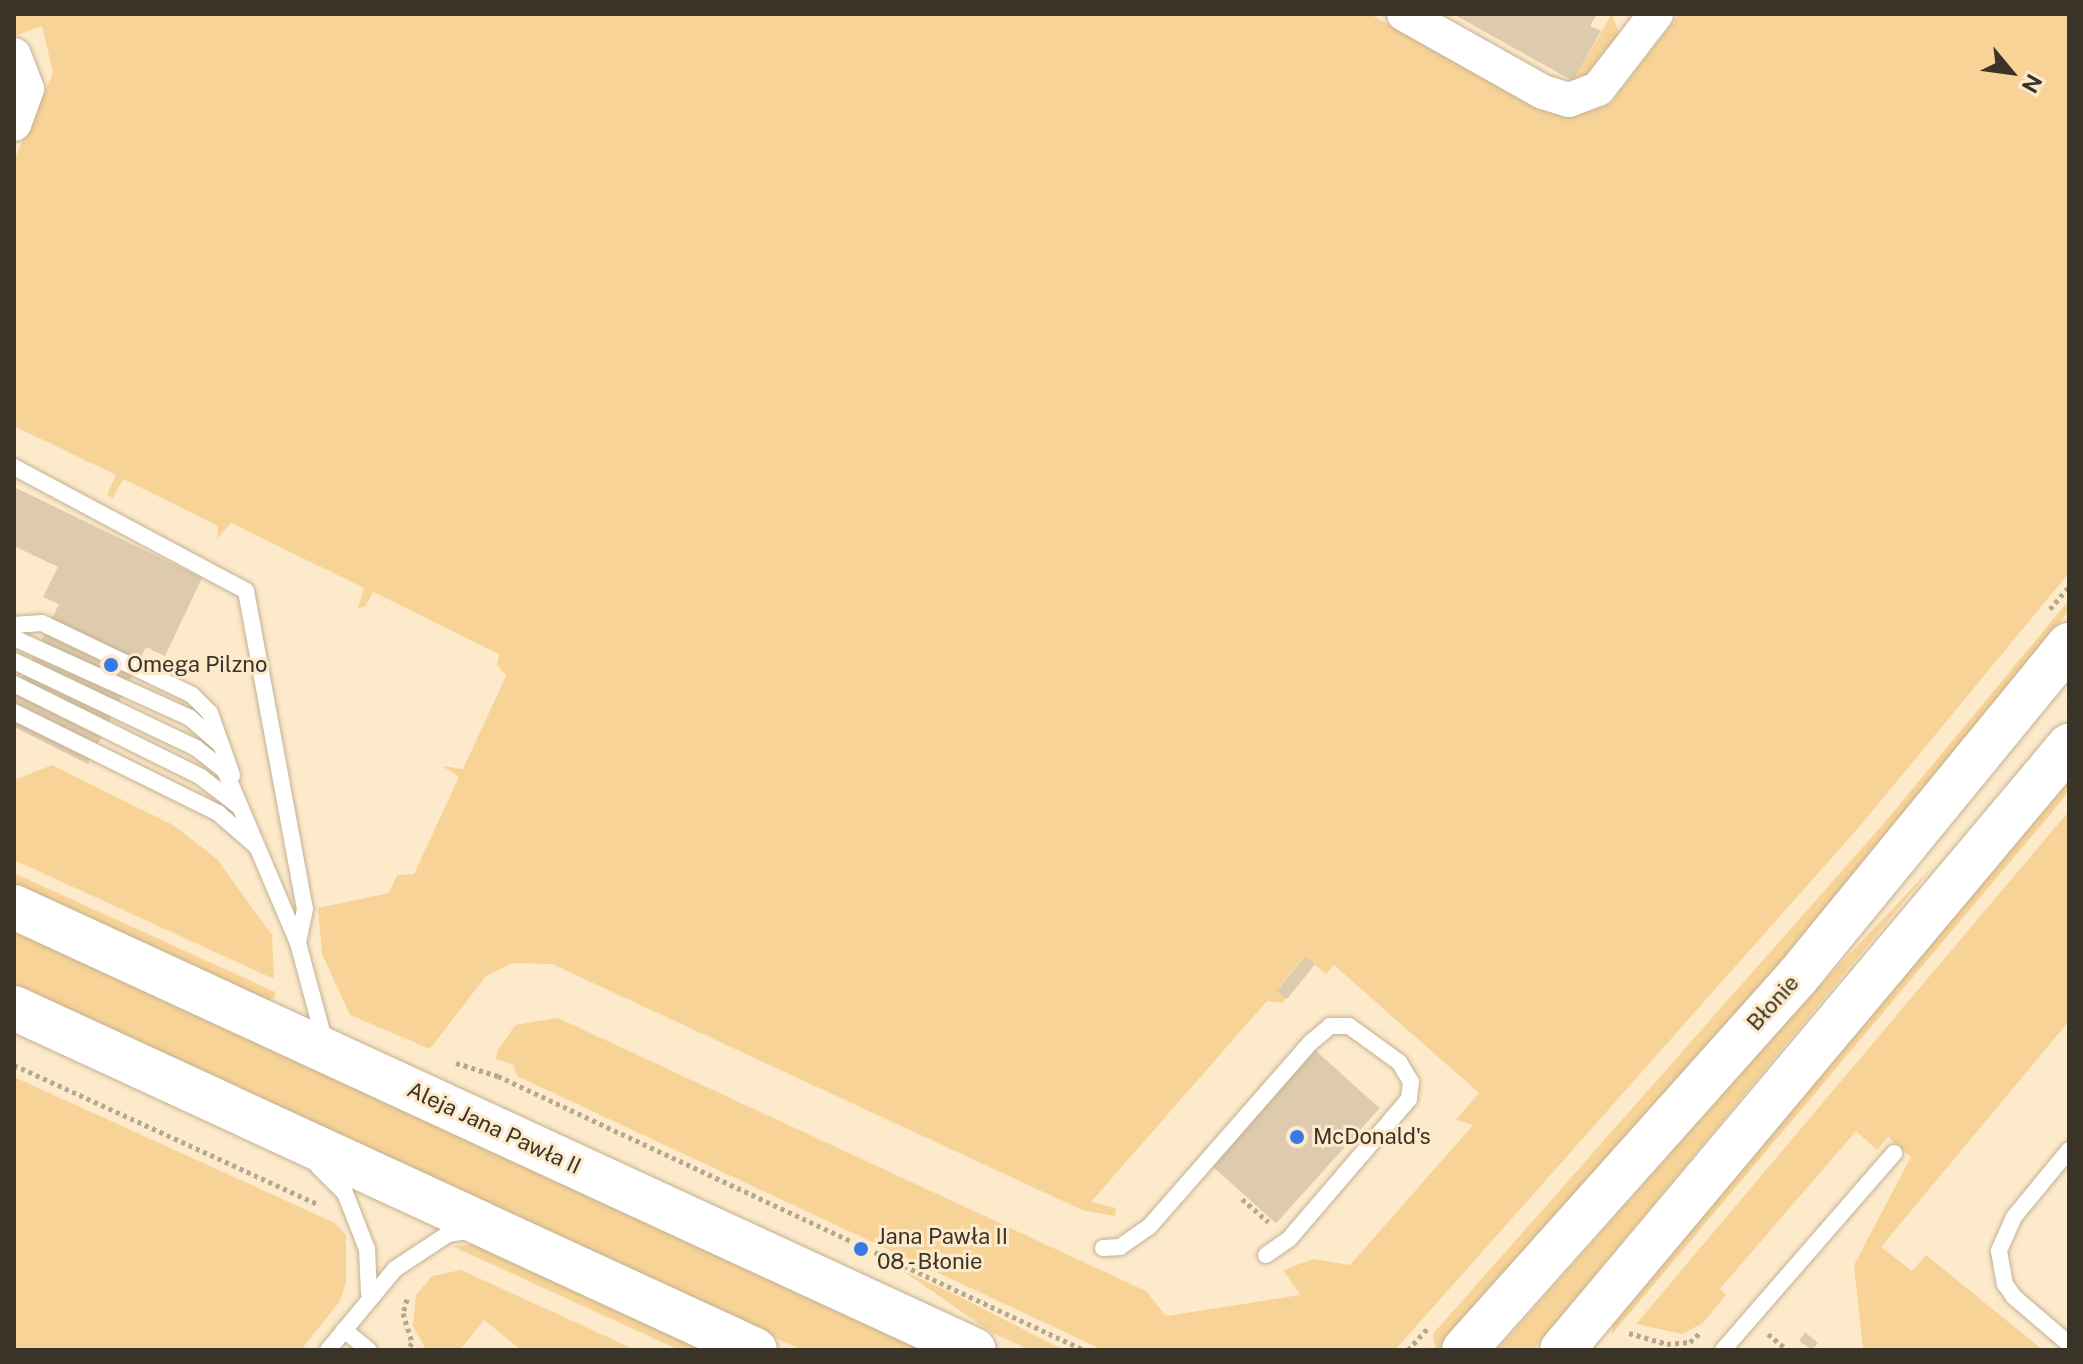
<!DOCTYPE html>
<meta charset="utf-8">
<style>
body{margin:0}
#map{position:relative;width:2083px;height:1364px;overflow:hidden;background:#fdeacb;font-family:"Public Sans",sans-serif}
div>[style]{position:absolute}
.green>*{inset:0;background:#f7d397}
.building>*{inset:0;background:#decbad;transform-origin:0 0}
.path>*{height:5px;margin-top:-2.5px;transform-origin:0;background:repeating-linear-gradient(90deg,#b6a78f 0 4px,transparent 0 8px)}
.roads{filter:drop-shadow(0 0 2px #c3b193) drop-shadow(0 0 2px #c3b193)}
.service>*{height:16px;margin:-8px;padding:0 8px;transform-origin:8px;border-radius:8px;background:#fff}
.minor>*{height:34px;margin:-17px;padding:0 17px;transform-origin:17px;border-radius:17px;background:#fff}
.secondary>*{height:44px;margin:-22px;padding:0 22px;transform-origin:22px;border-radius:22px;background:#fff}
.primary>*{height:44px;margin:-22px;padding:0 22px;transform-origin:22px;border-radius:22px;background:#fff}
.dots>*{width:22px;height:22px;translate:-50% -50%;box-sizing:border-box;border:4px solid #fdeacb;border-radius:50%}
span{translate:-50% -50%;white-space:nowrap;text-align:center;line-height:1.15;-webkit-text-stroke:6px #fdeacb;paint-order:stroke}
.poi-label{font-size:22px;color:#3a3327}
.left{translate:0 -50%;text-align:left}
.street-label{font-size:22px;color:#3a3327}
.frame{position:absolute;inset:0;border:16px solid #3a3327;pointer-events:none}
.north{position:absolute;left:1971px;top:32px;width:80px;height:80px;-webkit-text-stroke:6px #fdeacb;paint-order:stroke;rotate:119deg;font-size:22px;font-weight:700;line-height:32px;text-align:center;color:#3a3327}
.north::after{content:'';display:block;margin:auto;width:28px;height:36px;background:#3a3327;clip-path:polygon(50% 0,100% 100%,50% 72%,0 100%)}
</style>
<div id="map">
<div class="green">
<i style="clip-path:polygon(14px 14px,1370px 14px,1539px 109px,1571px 117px,1610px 104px,1679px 14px,2069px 14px,2069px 573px,1860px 826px,1395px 1350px,1103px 1350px,517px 1076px,513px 1065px,496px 1059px,497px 1052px,515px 1025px,558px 1018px,1146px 1291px,1166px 1316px,1300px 1295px,1283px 1270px,1313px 1259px,1350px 1265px,1473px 1125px,1456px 1120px,1479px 1093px,1334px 965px,1326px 974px,1304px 956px,1277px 990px,1286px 998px,1282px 1003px,1267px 1001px,1091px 1202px,1116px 1208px,1115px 1216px,1082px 1210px,552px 964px,513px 963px,486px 976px,430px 1049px,350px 1015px,322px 954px,318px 908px,389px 893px,397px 875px,414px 874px,459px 777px,442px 766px,463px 769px,506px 676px,497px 665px,499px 654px,373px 592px,365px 607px,358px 608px,364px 588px,231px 523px,217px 539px,218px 526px,123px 479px,113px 498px,107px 495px,116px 475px,14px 426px,14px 160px,53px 73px,42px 26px,14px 36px)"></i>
<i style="clip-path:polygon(1612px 14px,1621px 38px,1591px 80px,1573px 81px)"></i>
<i style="clip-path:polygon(2069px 600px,2069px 611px,1793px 950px,1439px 1350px,1435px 1347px,1433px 1334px,1885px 822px)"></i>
<i style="clip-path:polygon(52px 765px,173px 825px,217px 859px,272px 935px,274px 979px,14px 860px,14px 780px)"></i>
<i style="clip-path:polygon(2069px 779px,2069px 791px,2053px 811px,1612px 1334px,1613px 1321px)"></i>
<i style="clip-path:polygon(2069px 811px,2069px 1021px,1881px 1247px,1912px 1271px,1926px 1255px,2043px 1350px,1863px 1350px,1854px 1265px,1911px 1157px,1888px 1137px,1877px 1150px,1856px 1131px,1720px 1289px,1726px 1295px,1703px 1323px,1682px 1334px,1636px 1324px)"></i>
<i style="clip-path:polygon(1935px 864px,1533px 1350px,1497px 1350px,1807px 999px)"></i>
<i style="clip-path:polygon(14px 873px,275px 992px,275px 997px,267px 1001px,14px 885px)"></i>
<i style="clip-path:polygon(14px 928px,931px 1350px,802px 1350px,14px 987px)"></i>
<i style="clip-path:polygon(14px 1077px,335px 1223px,346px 1235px,346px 1282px,340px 1301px,301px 1350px,14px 1350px)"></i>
<i style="clip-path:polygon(473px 1244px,707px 1350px,679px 1350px,452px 1246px)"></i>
<i style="clip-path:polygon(461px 1270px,636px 1350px,521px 1350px,484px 1320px,460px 1350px,426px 1350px,413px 1326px,416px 1295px,432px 1276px)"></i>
<i style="clip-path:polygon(903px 1271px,946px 1290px,1064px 1350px,1029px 1350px,991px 1332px)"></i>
</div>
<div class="building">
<i style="clip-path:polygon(1453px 14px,1597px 14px,1590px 26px,1601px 31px,1573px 81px)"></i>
<i style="clip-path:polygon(14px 487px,202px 578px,165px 656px,146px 647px,88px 764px,14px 727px,14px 696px,59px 604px,43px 597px,58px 567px,14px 546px)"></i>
<i style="left:1305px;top:956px;width:13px;height:45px;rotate:39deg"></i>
<i style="left:1315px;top:1050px;width:87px;height:155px;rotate:42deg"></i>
<i style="clip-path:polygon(1805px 1332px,1818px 1343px,1812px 1350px,1799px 1341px)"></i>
</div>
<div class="path">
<i style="left:2050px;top:609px;width:30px;rotate:-50deg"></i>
<i style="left:456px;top:1063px;width:44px;rotate:17.2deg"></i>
<i style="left:498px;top:1076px;width:647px;rotate:25.06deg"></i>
<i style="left:14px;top:1065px;width:333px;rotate:24.6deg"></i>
<i style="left:1242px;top:1199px;width:35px;rotate:41deg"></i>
<i style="left:407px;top:1299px;width:15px;rotate:106deg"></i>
<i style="left:403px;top:1313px;width:31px;rotate:73deg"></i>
<i style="left:412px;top:1343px;width:9px;rotate:126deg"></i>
<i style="left:1629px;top:1333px;width:40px;rotate:16deg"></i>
<i style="left:1667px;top:1344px;width:23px;rotate:-5deg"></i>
<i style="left:1690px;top:1342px;width:15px;rotate:-42deg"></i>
<i style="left:1768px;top:1334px;width:26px;rotate:39deg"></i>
<i style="left:1408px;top:1350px;width:31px;rotate:-48deg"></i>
</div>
<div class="roads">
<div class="service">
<i style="left:14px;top:467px;width:263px;rotate:28.1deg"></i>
<i style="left:246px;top:591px;width:323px;rotate:79.5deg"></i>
<i style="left:305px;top:909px;width:35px;rotate:102deg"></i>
<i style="left:14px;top:625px;width:28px;rotate:-4deg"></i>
<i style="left:42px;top:623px;width:166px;rotate:25.6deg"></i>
<i style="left:192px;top:695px;width:25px;rotate:45deg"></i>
<i style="left:210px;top:713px;width:66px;rotate:70.5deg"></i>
<i style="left:14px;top:638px;width:193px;rotate:24.4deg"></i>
<i style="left:190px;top:718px;width:40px;rotate:41deg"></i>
<i style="left:14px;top:661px;width:202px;rotate:25.5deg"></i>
<i style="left:196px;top:748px;width:37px;rotate:38deg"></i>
<i style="left:225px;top:771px;width:187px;rotate:67deg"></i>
<i style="left:298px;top:943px;width:104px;rotate:74.9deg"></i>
<i style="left:14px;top:684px;width:209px;rotate:26.4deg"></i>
<i style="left:201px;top:777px;width:49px;rotate:37.6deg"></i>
<i style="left:14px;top:712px;width:228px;rotate:26.3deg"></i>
<i style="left:218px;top:813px;width:50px;rotate:41deg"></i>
<i style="left:2069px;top:1150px;width:87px;rotate:129.4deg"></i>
<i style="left:2014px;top:1217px;width:37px;rotate:114deg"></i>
<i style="left:1999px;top:1251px;width:34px;rotate:80deg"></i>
<i style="left:2005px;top:1284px;width:16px;rotate:55deg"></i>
<i style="left:2014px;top:1297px;width:72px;rotate:40.5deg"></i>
<i style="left:318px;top:1166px;width:38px;rotate:45deg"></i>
<i style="left:345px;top:1193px;width:60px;rotate:68.6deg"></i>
<i style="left:367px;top:1249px;width:44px;rotate:87.4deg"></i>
<i style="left:1103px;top:1248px;width:17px;rotate:-3deg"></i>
<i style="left:1120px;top:1247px;width:35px;rotate:-35deg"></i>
<i style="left:1149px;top:1227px;width:244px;rotate:-48.8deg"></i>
<i style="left:1310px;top:1043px;width:26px;rotate:-40deg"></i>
<i style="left:1330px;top:1026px;width:19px"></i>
<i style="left:1349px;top:1026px;width:62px;rotate:35.8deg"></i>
<i style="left:1399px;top:1062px;width:23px;rotate:59deg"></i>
<i style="left:1411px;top:1082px;width:17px;rotate:97deg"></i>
<i style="left:1409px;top:1099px;width:184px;rotate:130.6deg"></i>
<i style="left:1289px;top:1239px;width:28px;rotate:145deg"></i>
<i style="left:344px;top:1330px;width:32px;rotate:39deg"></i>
<i style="left:328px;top:1350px;width:105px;rotate:-50.4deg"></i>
<i style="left:395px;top:1269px;width:64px;rotate:-33.4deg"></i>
<i style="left:448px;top:1234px;width:24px;rotate:-9deg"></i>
<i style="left:1723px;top:1350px;width:261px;rotate:-49deg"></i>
</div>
<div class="minor">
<i style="left:1404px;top:14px;width:159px;rotate:29.3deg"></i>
<i style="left:1543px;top:92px;width:27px;rotate:17deg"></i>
<i style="left:1569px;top:100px;width:31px;rotate:-21deg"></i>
<i style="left:1598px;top:89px;width:95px;rotate:-52.3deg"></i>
<i style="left:14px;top:55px;width:36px;rotate:69deg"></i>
<i style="left:27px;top:89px;width:37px;rotate:110deg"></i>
</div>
<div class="secondary">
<i style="left:1464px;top:1350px;width:501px;rotate:-48.23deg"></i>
<i style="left:1798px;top:976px;width:428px;rotate:-50.7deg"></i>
<i style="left:1562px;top:1350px;width:789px;rotate:-49.99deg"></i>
</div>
<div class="primary">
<i style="left:14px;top:907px;width:1057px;rotate:24.77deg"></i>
<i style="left:14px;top:1008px;width:816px;rotate:24.78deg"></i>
</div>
</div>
<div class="dots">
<i style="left:111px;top:665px;background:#377be8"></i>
<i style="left:1297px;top:1137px;background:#377be8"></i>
<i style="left:861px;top:1249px;background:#377be8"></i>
</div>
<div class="poi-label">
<span class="left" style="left:127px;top:665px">Omega Pilzno</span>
<span class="left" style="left:1313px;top:1137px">McDonald's</span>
<span class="left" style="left:877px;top:1249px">Jana Pawła II<br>08 - Błonie</span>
</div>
<div class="street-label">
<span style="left:1773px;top:1003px;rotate:-48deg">Błonie</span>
<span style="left:494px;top:1128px;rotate:25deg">Aleja Jana Pawła II</span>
</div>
<div class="frame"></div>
<div class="north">N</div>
</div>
